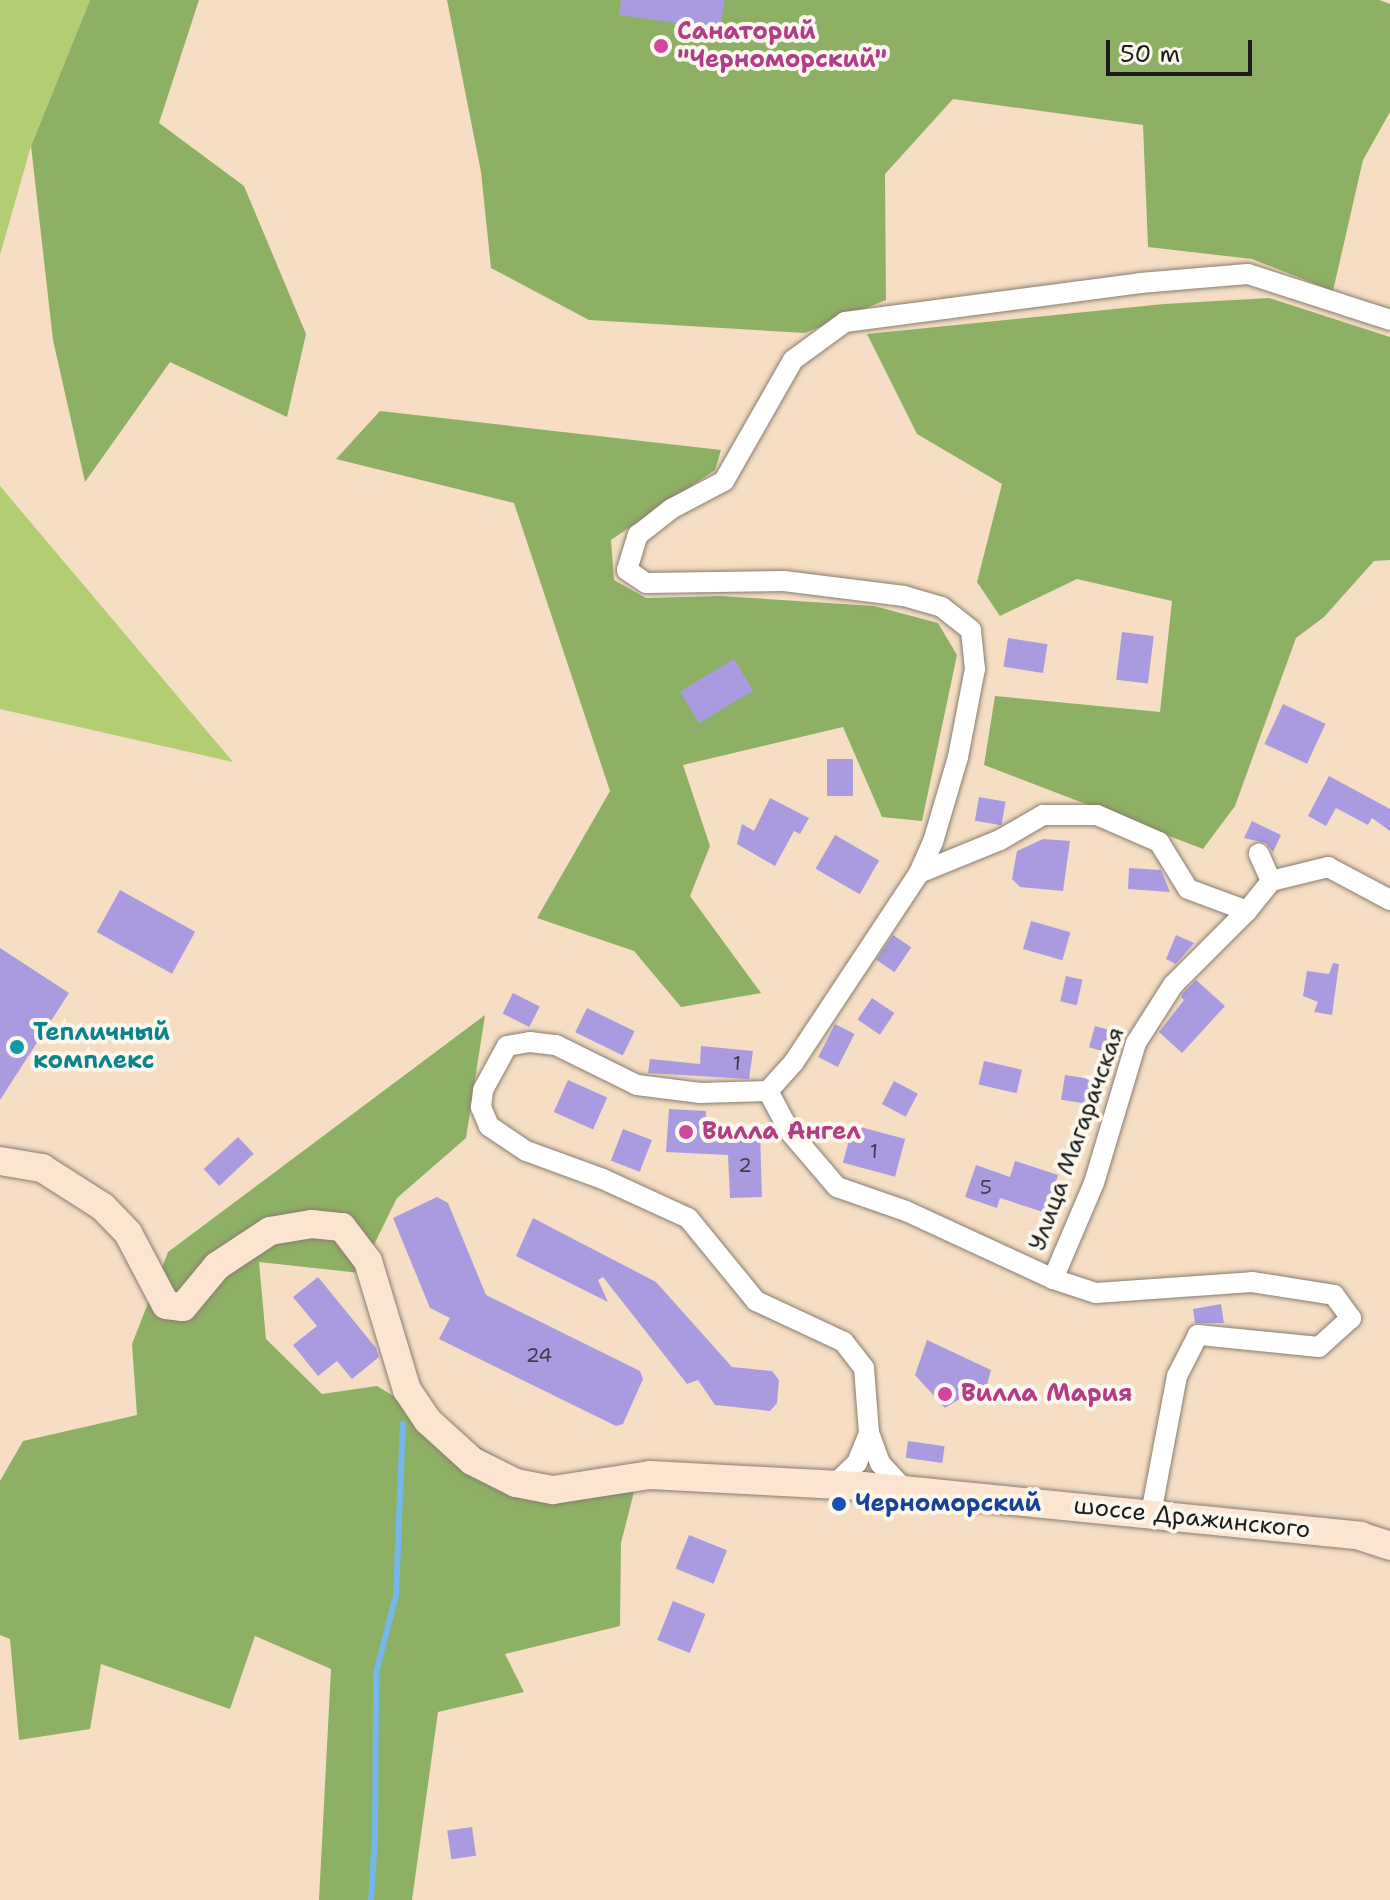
<!DOCTYPE html>
<meta charset="utf-8">
<style>
body{margin:0}
#map{position:relative;width:1390px;height:1900px;overflow:hidden;background:#f5dec4;font-family:"Shantell Sans",sans-serif}
div>[style]{position:absolute}
.green>*{inset:0;background:#b3cd73}
.forest>*{inset:0;background:#8eb065}
.stream>*{height:6px;margin:-3px;padding:0 3px;transform-origin:3px;border-radius:3px;background:#76b6ea}
.building>*{inset:0;background:#aa9be0;transform-origin:0 0}
.roads{filter:drop-shadow(0 0 2px #887d70) drop-shadow(0 0 2px #887d70)}
.minor>*{height:20px;margin:-10px;padding:0 10px;transform-origin:10px;border-radius:10px;background:#fff}
.secondary>*{height:28px;margin:-14px;padding:0 14px;transform-origin:14px;border-radius:14px;background:#fce5d0}
.dots>*{width:22px;height:22px;translate:-50% -50%;box-sizing:border-box;border:4px solid #fbf7ec;border-radius:50%}
span{translate:-50% -50%;white-space:nowrap;text-align:center;line-height:1.15;-webkit-text-stroke:8px #fbf7ec;paint-order:stroke}
.number-label{font-size:20px;color:#403c4d}
.number-label span{-webkit-text-stroke-width:0}
.hotel-label{font-size:24px;color:#b23c85;font-weight:700}
.left{translate:0 -50%;text-align:left}
.culture-label{font-size:24px;color:#0d838f;font-weight:700}
.street-label{font-size:24px;color:#1c1c1c}
.transit-label{font-size:24px;color:#164399;font-weight:700}
.scale{position:absolute;left:1106px;top:40px;width:146px;height:36px;box-sizing:border-box;border:4px solid #1c1c1c;border-top:0;padding-left:10px;font-size:24px;line-height:28px;white-space:nowrap;color:#1c1c1c;-webkit-text-stroke:6px #fbf7ec;paint-order:stroke}
</style>
<div id="map">
<div class="green">
<i style="clip-path:polygon(0 0,90px 0,31px 146px,0 255px)"></i>
<i style="clip-path:polygon(0 486px,233px 762px,0 709px)"></i>
</div>
<div class="forest">
<i style="clip-path:polygon(90px 0,199px 0,159px 123px,244px 186px,306px 334px,287px 417px,170px 362px,85px 482px,53px 340px,31px 146px)"></i>
<i style="clip-path:polygon(447px 0,1379px 0,1390px 4px,1390px 112px,1363px 160px,1333px 291px,1252px 259px,1148px 247px,1143px 125px,953px 99px,885px 174px,886px 300px,805px 333px,589px 320px,491px 268px,481px 172px)"></i>
<i style="clip-path:polygon(1269px 298px,1390px 337px,1390px 560px,1374px 561px,1324px 617px,1296px 638px,1235px 806px,1203px 849px,984px 765px,995px 696px,1160px 712px,1172px 601px,1077px 579px,1000px 616px,977px 582px,1002px 484px,917px 434px,867px 334px,1164px 304px)"></i>
<i style="clip-path:polygon(380px 411px,721px 450px,715px 470px,611px 540px,614px 580px,646px 598px,721px 596px,874px 606px,938px 623px,957px 655px,922px 821px,882px 817px,843px 727px,683px 765px,710px 846px,690px 896px,761px 993px,681px 1007px,634px 951px,537px 918px,610px 791px,514px 503px,336px 459px)"></i>
<i style="clip-path:polygon(485px 1015px,466px 1138px,397px 1198px,360px 1273px,259px 1262px,266px 1339px,322px 1394px,377px 1386px,517px 1470px,634px 1492px,621px 1543px,620px 1626px,505px 1654px,524px 1692px,438px 1712px,412px 1900px,319px 1900px,331px 1669px,255px 1636px,230px 1709px,101px 1664px,90px 1729px,19px 1740px,10px 1639px,0 1635px,0 1481px,23px 1441px,137px 1415px,132px 1344px,168px 1252px)"></i>
</div>
<div class="stream">
<i style="left:371px;top:1900px;width:64px;rotate:-86.4deg"></i>
<i style="left:375px;top:1836px;width:163px;rotate:-89.6deg"></i>
<i style="left:376px;top:1673px;width:81px;rotate:-75.6deg"></i>
<i style="left:396px;top:1595px;width:171px;rotate:-87.7deg"></i>
</div>
<div class="building">
<i style="clip-path:polygon(621px 0,725px 0,720px 29px,619px 15px)"></i>
<i style="left:1122px;top:632px;width:32px;height:48px;rotate:7deg"></i>
<i style="left:1008px;top:638px;width:40px;height:29px;rotate:9deg"></i>
<i style="left:734px;top:659px;width:37px;height:63px;rotate:59deg"></i>
<i style="left:1283px;top:704px;width:47px;height:44px;rotate:25deg"></i>
<i style="left:827px;top:759px;width:26px;height:37px"></i>
<i style="clip-path:polygon(1329px 776px,1390px 809px,1390px 831px,1372px 818px,1368px 825px,1336px 808px,1326px 826px,1308px 816px)"></i>
<i style="left:979px;top:797px;width:27px;height:24px;rotate:10deg"></i>
<i style="clip-path:polygon(770px 798px,809px 818px,800px 834px,794px 831px,775px 866px,737px 844px,742px 824px,754px 831px)"></i>
<i style="clip-path:polygon(1252px 821px,1281px 835px,1273px 852px,1266px 843px,1244px 838px)"></i>
<i style="left:835px;top:835px;width:51px;height:39px;rotate:30deg"></i>
<i style="clip-path:polygon(1043px 839px,1070px 841px,1063px 891px,1020px 887px,1012px 879px,1017px 851px)"></i>
<i style="clip-path:polygon(1129px 868px,1161px 870px,1170px 892px,1128px 889px)"></i>
<i style="left:120px;top:890px;width:86px;height:48px;rotate:29deg"></i>
<i style="left:1031px;top:921px;width:41px;height:29px;rotate:16deg"></i>
<i style="left:893px;top:935px;width:22px;height:30px;rotate:34deg"></i>
<i style="clip-path:polygon(1176px 935px,1194px 943px,1176px 964px,1166px 959px)"></i>
<i style="clip-path:polygon(0 948px,69px 993px,0 1100px)"></i>
<i style="clip-path:polygon(1333px 963px,1339px 964px,1332px 1015px,1314px 1012px,1318px 1002px,1303px 996px,1307px 971px,1329px 974px)"></i>
<i style="left:1066px;top:976px;width:17px;height:26px;rotate:13deg"></i>
<i style="clip-path:polygon(1196px 980px,1225px 1006px,1182px 1053px,1159px 1032px,1184px 1000px,1181px 997px,1183px 993px)"></i>
<i style="left:513px;top:993px;width:30px;height:23px;rotate:27deg"></i>
<i style="left:872px;top:998px;width:27px;height:26px;rotate:34deg"></i>
<i style="left:587px;top:1008px;width:53px;height:27px;rotate:26deg"></i>
<i style="left:835px;top:1024px;width:22px;height:37px;rotate:27deg"></i>
<i style="left:1095px;top:1026px;width:22px;height:22px;rotate:16deg"></i>
<i style="clip-path:polygon(701px 1046px,753px 1051px,749px 1079px,648px 1073px,650px 1059px,700px 1064px)"></i>
<i style="left:984px;top:1061px;width:39px;height:24px;rotate:13deg"></i>
<i style="left:1065px;top:1075px;width:40px;height:25px;rotate:9deg"></i>
<i style="left:568px;top:1080px;width:43px;height:35px;rotate:24deg"></i>
<i style="left:894px;top:1081px;width:27px;height:26px;rotate:28deg"></i>
<i style="clip-path:polygon(669px 1109px,706px 1111px,705px 1134px,760px 1132px,762px 1197px,730px 1198px,728px 1155px,666px 1152px)"></i>
<i style="left:853px;top:1125px;width:54px;height:39px;rotate:15deg"></i>
<i style="left:623px;top:1129px;width:31px;height:34px;rotate:21deg"></i>
<i style="left:238px;top:1137px;width:23px;height:47px;rotate:47deg"></i>
<i style="clip-path:polygon(1015px 1161px,1058px 1175px,1046px 1213px,1000px 1198px,997px 1208px,965px 1197px,976px 1165px,1010px 1177px)"></i>
<i style="clip-path:polygon(437px 1197px,448px 1203px,486px 1295px,640px 1371px,643px 1379px,623px 1424px,616px 1426px,439px 1339px,450px 1318px,430px 1308px,393px 1218px)"></i>
<i style="clip-path:polygon(533px 1218px,656px 1282px,732px 1367px,772px 1371px,779px 1380px,777px 1403px,770px 1411px,715px 1405px,698px 1380px,687px 1384px,603px 1277px,598px 1280px,608px 1302px,516px 1256px)"></i>
<i style="clip-path:polygon(318px 1277px,376px 1348px,379px 1357px,352px 1379px,337px 1361px,318px 1376px,293px 1345px,317px 1326px,293px 1297px)"></i>
<i style="clip-path:polygon(1221px 1304px,1224px 1323px,1195px 1323px,1193px 1309px)"></i>
<i style="clip-path:polygon(927px 1340px,991px 1370px,982px 1403px,966px 1395px,945px 1408px,915px 1375px)"></i>
<i style="left:908px;top:1441px;width:37px;height:17px;rotate:8deg"></i>
<i style="left:689px;top:1535px;width:41px;height:36px;rotate:22deg"></i>
<i style="left:673px;top:1601px;width:35px;height:42px;rotate:22deg"></i>
<i style="left:472px;top:1827px;width:29px;height:25px;rotate:82deg"></i>
</div>
<div class="roads">
<div class="minor">
<i style="left:919px;top:873px;width:87px;rotate:-22.2deg"></i>
<i style="left:1000px;top:840px;width:50px;rotate:-30.2deg"></i>
<i style="left:1043px;top:815px;width:54px"></i>
<i style="left:1097px;top:815px;width:68px;rotate:23.5deg"></i>
<i style="left:1159px;top:842px;width:55px;rotate:58.3deg"></i>
<i style="left:1188px;top:889px;width:63px;rotate:20.4deg"></i>
<i style="left:1247px;top:911px;width:38px;rotate:-51deg"></i>
<i style="left:1271px;top:881px;width:30px;rotate:-114deg"></i>
<i style="left:1271px;top:881px;width:59px;rotate:-13.8deg"></i>
<i style="left:1328px;top:867px;width:70px;rotate:28deg"></i>
<i style="left:768px;top:1091px;width:47px;rotate:61.8deg"></i>
<i style="left:790px;top:1132px;width:72px;rotate:49.5deg"></i>
<i style="left:837px;top:1187px;width:73px;rotate:19.2deg"></i>
<i style="left:906px;top:1211px;width:162px;rotate:24.8deg"></i>
<i style="left:1053px;top:1279px;width:45px;rotate:18deg"></i>
<i style="left:1096px;top:1293px;width:156px;rotate:-4deg"></i>
<i style="left:1252px;top:1282px;width:83px;rotate:9deg"></i>
<i style="left:1334px;top:1295px;width:29px;rotate:54deg"></i>
<i style="left:1351px;top:1318px;width:43px;rotate:137.8deg"></i>
<i style="left:1319px;top:1347px;width:122px;rotate:-174.3deg"></i>
<i style="left:1198px;top:1335px;width:46px;rotate:117.1deg"></i>
<i style="left:1177px;top:1376px;width:139px;rotate:100.7deg"></i>
<i style="left:1053px;top:1279px;width:104px;rotate:-66.9deg"></i>
<i style="left:1094px;top:1183px;width:146px;rotate:-73.3deg"></i>
<i style="left:1136px;top:1043px;width:69px;rotate:-57.5deg"></i>
<i style="left:1173px;top:985px;width:105px;rotate:-45deg"></i>
<i style="left:835px;top:1484px;width:30px;rotate:-44deg"></i>
<i style="left:857px;top:1463px;width:32px;rotate:-68deg"></i>
<i style="left:904px;top:1489px;width:35px;rotate:-133deg"></i>
<i style="left:880px;top:1463px;width:32px;rotate:-110deg"></i>
<i style="left:869px;top:1433px;width:65px;rotate:-94.4deg"></i>
<i style="left:864px;top:1368px;width:33px;rotate:-128deg"></i>
<i style="left:844px;top:1342px;width:97px;rotate:-155deg"></i>
<i style="left:756px;top:1301px;width:107px;rotate:-129.3deg"></i>
<i style="left:688px;top:1218px;width:94px;rotate:-155.4deg"></i>
<i style="left:603px;top:1179px;width:82px;rotate:-160deg"></i>
<i style="left:526px;top:1151px;width:45px;rotate:-146deg"></i>
<i style="left:489px;top:1126px;width:21px;rotate:-113deg"></i>
<i style="left:481px;top:1107px;width:17px;rotate:-83deg"></i>
<i style="left:483px;top:1090px;width:50px;rotate:-61.4deg"></i>
<i style="left:507px;top:1046px;width:23px;rotate:-10deg"></i>
<i style="left:530px;top:1042px;width:26px;rotate:7deg"></i>
<i style="left:556px;top:1045px;width:90px;rotate:26.3deg"></i>
<i style="left:637px;top:1085px;width:64px;rotate:7.2deg"></i>
<i style="left:700px;top:1093px;width:68px;rotate:-1.7deg"></i>
<i style="left:768px;top:1091px;width:39px;rotate:-48deg"></i>
<i style="left:794px;top:1062px;width:227px;rotate:-56.5deg"></i>
<i style="left:919px;top:873px;width:34px;rotate:-66deg"></i>
<i style="left:933px;top:842px;width:89px;rotate:-73.6deg"></i>
<i style="left:958px;top:757px;width:90px;rotate:-79.1deg"></i>
<i style="left:975px;top:669px;width:39px;rotate:-96deg"></i>
<i style="left:971px;top:630px;width:37px;rotate:-142deg"></i>
<i style="left:942px;top:607px;width:40px;rotate:-164deg"></i>
<i style="left:904px;top:596px;width:121px;rotate:-172.9deg"></i>
<i style="left:784px;top:581px;width:138px;rotate:179.2deg"></i>
<i style="left:646px;top:583px;width:23px;rotate:-146deg"></i>
<i style="left:627px;top:570px;width:37px;rotate:-73deg"></i>
<i style="left:638px;top:535px;width:42px;rotate:-38.2deg"></i>
<i style="left:671px;top:509px;width:60px;rotate:-27.8deg"></i>
<i style="left:724px;top:481px;width:139px;rotate:-60.3deg"></i>
<i style="left:793px;top:360px;width:64px;rotate:-36.2deg"></i>
<i style="left:845px;top:322px;width:298px;rotate:-7.5deg"></i>
<i style="left:1140px;top:283px;width:108px;rotate:-4.8deg"></i>
<i style="left:1248px;top:274px;width:149px;rotate:17.9deg"></i>
</div>
<div class="secondary">
<i style="left:0;top:1161px;width:43px;rotate:9.5deg"></i>
<i style="left:42px;top:1168px;width:72px;rotate:32.6deg"></i>
<i style="left:103px;top:1207px;width:36px;rotate:46deg"></i>
<i style="left:128px;top:1233px;width:81px;rotate:62.2deg"></i>
<i style="left:166px;top:1305px;width:17px;rotate:7deg"></i>
<i style="left:183px;top:1307px;width:53px;rotate:-50.3deg"></i>
<i style="left:217px;top:1266px;width:64px;rotate:-33.4deg"></i>
<i style="left:270px;top:1231px;width:43px;rotate:-9.5deg"></i>
<i style="left:312px;top:1224px;width:30px;rotate:6deg"></i>
<i style="left:342px;top:1227px;width:43px;rotate:52.6deg"></i>
<i style="left:368px;top:1261px;width:135px;rotate:73.2deg"></i>
<i style="left:407px;top:1390px;width:37px;rotate:56deg"></i>
<i style="left:428px;top:1421px;width:59px;rotate:42.3deg"></i>
<i style="left:472px;top:1461px;width:49px;rotate:26.6deg"></i>
<i style="left:516px;top:1483px;width:38px;rotate:11deg"></i>
<i style="left:553px;top:1490px;width:98px;rotate:-8.8deg"></i>
<i style="left:650px;top:1475px;width:213px;rotate:3deg"></i>
<i style="left:863px;top:1486px;width:500px;rotate:5.7deg"></i>
<i style="left:1360px;top:1536px;width:32px;rotate:18deg"></i>
</div>
</div>
<div class="dots">
<i style="left:661px;top:46px;background:#d1479c"></i>
<i style="left:17px;top:1047px;background:#0f9aa8"></i>
<i style="left:686px;top:1132px;background:#d1479c"></i>
<i style="left:945px;top:1394px;background:#d1479c"></i>
<i style="left:839px;top:1504px;background:#1a4fb4"></i>
</div>
<div class="number-label">
<span style="left:737px;top:1063px">1</span>
<span style="left:874px;top:1151px">1</span>
<span style="left:745px;top:1165px">2</span>
<span style="left:986px;top:1187px">5</span>
<span style="left:539px;top:1355px">24</span>
</div>
<div class="hotel-label">
<span class="left" style="left:677px;top:46px">Санаторий<br>"Черноморский"</span>
<span class="left" style="left:702px;top:1132px">Вилла Ангел</span>
<span class="left" style="left:961px;top:1394px">Вилла Мария</span>
</div>
<div class="culture-label">
<span class="left" style="left:33px;top:1047px">Тепличный<br>комплекс</span>
</div>
<div class="street-label">
<span style="left:1077px;top:1139px;rotate:-70deg">Улица Магарачская</span>
<span style="left:1192px;top:1518px;rotate:6deg">шоссе Дражинского</span>
</div>
<div class="transit-label">
<span class="left" style="left:855px;top:1504px">Черноморский</span>
</div>
<div class="scale">50 m</div>
</div>
